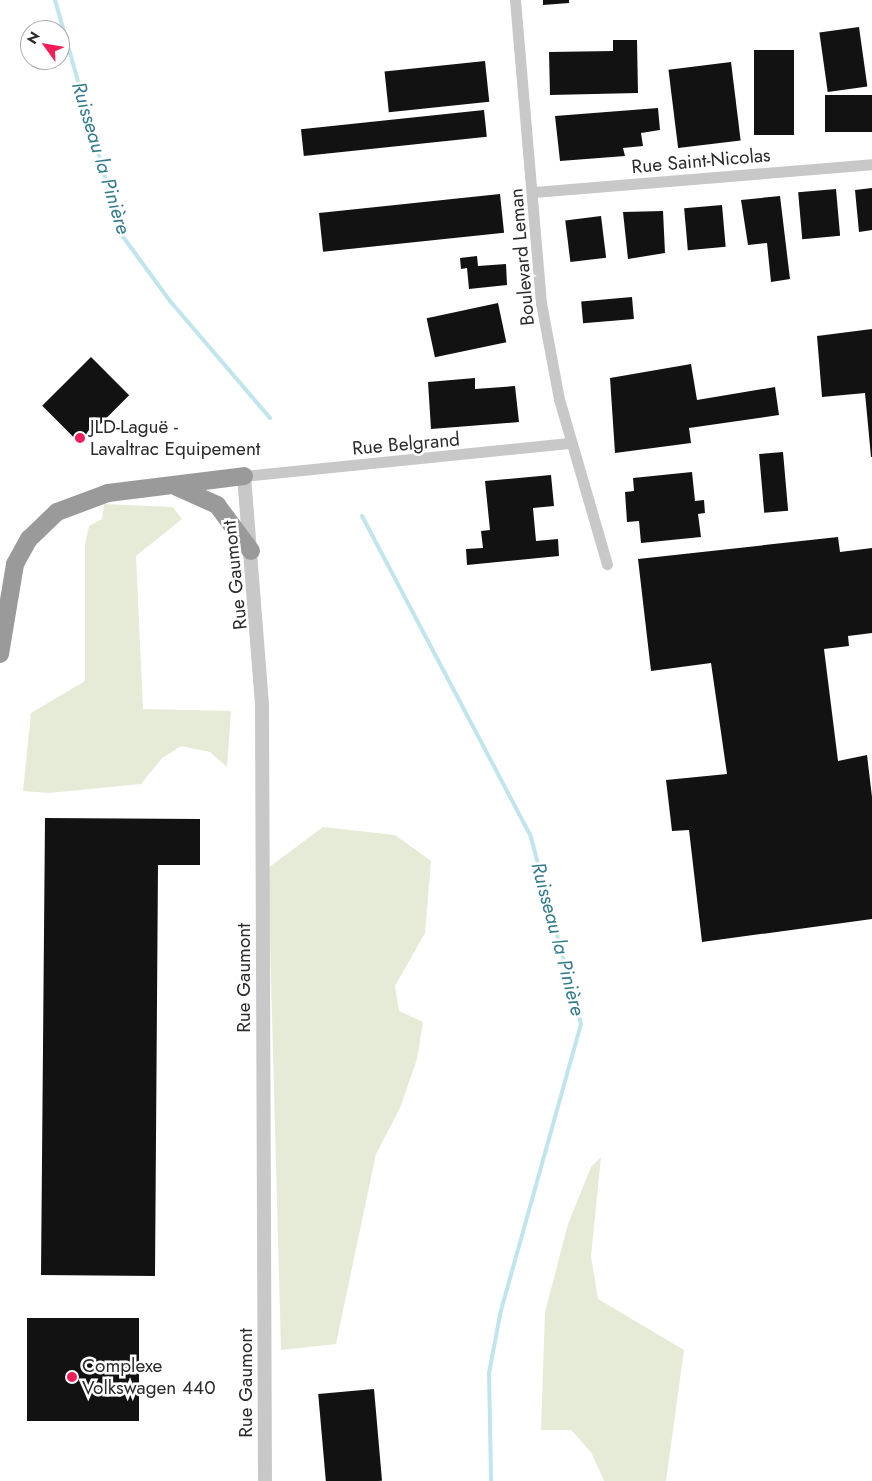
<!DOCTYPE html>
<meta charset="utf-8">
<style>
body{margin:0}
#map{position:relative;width:872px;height:1481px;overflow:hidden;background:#fff;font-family:Jost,sans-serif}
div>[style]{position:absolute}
.green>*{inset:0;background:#e6ebd7}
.stream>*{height:4px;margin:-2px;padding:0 2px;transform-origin:2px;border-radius:2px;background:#c1e5ed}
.building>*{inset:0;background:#121212;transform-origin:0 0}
.minor>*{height:11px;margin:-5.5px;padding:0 5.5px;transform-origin:5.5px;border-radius:5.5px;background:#c8c8c8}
.tertiary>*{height:14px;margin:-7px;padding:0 7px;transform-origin:7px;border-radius:7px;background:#c8c8c8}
.trunk>*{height:18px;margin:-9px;padding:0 9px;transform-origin:9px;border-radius:9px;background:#9a9a9a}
.dots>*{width:14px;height:14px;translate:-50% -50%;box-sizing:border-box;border:2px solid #fff;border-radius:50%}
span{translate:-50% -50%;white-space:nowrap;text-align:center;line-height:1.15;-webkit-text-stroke:5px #fff;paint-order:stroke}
.street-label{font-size:19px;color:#2b2b2b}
.poi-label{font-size:19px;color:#2b2b2b}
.left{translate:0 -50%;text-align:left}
.water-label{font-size:20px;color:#327b8c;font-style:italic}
.north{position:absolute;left:20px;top:20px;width:50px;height:50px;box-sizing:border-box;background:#fff;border:1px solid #aaa;border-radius:50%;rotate:302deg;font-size:14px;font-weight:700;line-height:20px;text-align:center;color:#2b2b2b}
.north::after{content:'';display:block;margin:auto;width:18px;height:22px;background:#f21e59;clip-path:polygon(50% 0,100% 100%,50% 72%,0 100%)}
</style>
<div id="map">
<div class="green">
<i style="clip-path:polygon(104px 504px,173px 507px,182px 519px,136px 556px,143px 709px,231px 711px,227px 767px,210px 752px,181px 746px,162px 758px,141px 784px,49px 793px,23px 791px,31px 713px,85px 681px,85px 545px,89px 526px,102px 519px)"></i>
<i style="clip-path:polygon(323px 827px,395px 835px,431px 861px,425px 933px,395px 986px,399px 1011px,423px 1022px,417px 1059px,400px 1108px,376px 1154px,336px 1344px,281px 1350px,268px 868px)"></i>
<i style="clip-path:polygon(601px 1157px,591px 1256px,598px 1299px,684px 1350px,666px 1481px,604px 1481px,591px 1452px,571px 1430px,541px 1430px,545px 1312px,568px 1224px,591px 1167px)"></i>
</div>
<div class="stream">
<i style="left:55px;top:0;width:243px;rotate:74.2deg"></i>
<i style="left:121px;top:234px;width:83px;rotate:53.8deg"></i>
<i style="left:170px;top:301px;width:154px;rotate:49.5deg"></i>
<i style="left:362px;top:516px;width:360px;rotate:62.2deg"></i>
<i style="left:530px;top:834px;width:197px;rotate:75deg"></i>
<i style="left:581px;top:1024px;width:302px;rotate:105.6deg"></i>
<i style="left:500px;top:1315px;width:59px;rotate:100.7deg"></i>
<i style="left:489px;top:1373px;width:108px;rotate:88.9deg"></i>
</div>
<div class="building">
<i style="clip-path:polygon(543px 0,569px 0,569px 3px,543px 5px)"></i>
<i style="left:859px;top:27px;width:60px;height:40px;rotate:82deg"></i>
<i style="clip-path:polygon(613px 40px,637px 40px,638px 93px,550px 95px,549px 52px,613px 51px)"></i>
<i style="left:754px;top:50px;width:40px;height:85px"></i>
<i style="left:485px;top:61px;width:41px;height:101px;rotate:84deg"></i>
<i style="left:731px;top:62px;width:79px;height:63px;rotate:83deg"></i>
<i style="left:872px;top:95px;width:37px;height:47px;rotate:90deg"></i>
<i style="clip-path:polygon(658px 108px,660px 130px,641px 133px,643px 146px,623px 148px,625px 156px,560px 161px,555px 116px)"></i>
<i style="left:484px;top:110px;width:27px;height:184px;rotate:84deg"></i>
<i style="clip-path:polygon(872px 188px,872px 230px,859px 232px,855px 190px)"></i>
<i style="left:836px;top:189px;width:47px;height:38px;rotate:85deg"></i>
<i style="left:500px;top:194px;width:39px;height:182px;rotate:84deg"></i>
<i style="clip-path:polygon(780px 196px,790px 279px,771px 282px,767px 243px,748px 245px,741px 200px)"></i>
<i style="left:722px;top:205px;width:42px;height:38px;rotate:85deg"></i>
<i style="clip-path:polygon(663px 211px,665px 253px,628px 259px,623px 212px)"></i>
<i style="left:601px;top:216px;width:42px;height:36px;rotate:83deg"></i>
<i style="clip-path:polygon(477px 256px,478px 266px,506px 264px,507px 285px,469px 289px,467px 268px,461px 269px,460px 258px)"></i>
<i style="left:632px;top:297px;width:22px;height:51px;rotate:85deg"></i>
<i style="left:498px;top:303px;width:40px;height:73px;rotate:78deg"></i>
<i style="clip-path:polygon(872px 329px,872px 457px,871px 457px,865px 393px,822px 397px,817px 336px)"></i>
<i style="left:91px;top:357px;width:54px;height:69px;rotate:45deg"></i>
<i style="clip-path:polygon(691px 364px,697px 400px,775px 387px,779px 415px,689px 428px,691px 443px,615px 453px,610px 378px)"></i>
<i style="clip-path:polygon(475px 378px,475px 389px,515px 386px,519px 422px,431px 429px,428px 382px)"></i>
<i style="left:783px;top:452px;width:59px;height:24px;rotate:85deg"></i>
<i style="clip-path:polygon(692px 472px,695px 501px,704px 500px,705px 513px,698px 514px,701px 537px,641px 543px,639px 521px,627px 522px,625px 492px,634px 491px,633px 478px)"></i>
<i style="clip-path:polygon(551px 475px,554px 506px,533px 508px,536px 541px,558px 539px,559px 556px,467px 565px,466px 549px,483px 548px,481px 531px,490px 530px,485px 481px)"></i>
<i style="clip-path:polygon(838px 537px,840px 552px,872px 548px,872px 633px,848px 636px,849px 646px,824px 649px,838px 761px,867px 755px,872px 797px,872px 919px,702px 942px,689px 830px,672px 831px,666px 780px,727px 774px,711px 663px,651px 671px,638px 559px)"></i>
<i style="clip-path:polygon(45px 818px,200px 819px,200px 865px,158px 865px,155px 1276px,41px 1275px)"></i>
<i style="left:27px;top:1318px;width:112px;height:103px"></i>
<i style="left:374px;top:1389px;width:92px;height:56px;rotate:85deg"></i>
</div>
<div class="minor">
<i style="left:515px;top:0;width:304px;rotate:85.1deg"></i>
<i style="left:541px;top:303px;width:98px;rotate:79.4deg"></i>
<i style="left:559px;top:399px;width:172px;rotate:73.8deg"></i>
<i style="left:534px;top:192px;width:339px;rotate:-4.7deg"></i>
<i style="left:244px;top:476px;width:329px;rotate:-5.8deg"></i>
</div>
<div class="tertiary">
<i style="left:244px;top:476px;width:230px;rotate:85.5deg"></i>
<i style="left:262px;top:705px;width:776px;rotate:89.78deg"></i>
</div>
<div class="trunk">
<i style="left:177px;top:487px;width:44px;rotate:24.2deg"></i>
<i style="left:217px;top:505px;width:57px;rotate:53.5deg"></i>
<i style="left:0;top:654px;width:91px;rotate:-80.5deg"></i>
<i style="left:15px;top:564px;width:29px;rotate:-61deg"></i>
<i style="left:29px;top:539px;width:39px;rotate:-44deg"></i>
<i style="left:57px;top:512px;width:54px;rotate:-20.4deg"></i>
<i style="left:108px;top:493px;width:137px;rotate:-7.1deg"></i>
</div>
<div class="dots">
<i style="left:80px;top:438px;background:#f21e59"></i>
<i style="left:72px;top:1377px;background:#f21e59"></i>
</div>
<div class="street-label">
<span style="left:701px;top:161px;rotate:-5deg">Rue Saint-Nicolas</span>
<span style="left:522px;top:257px;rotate:-95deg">Boulevard Leman</span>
<span style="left:406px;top:444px;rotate:-5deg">Rue Belgrand</span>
<span style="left:235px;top:575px;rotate:-96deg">Rue Gaumont</span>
<span style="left:244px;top:978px;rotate:-90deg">Rue Gaumont</span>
<span style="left:246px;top:1383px;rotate:-90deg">Rue Gaumont</span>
</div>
<div class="poi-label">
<span class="left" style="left:90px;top:438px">JLD-Laguë -<br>Lavaltrac Equipement</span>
<span class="left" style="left:82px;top:1377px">Complexe<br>Volkswagen 440</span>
</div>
<div class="water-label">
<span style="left:101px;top:158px;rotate:73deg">Ruisseau la Pinière</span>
<span style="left:558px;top:939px;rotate:75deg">Ruisseau la Pinière</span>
</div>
<div class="north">N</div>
</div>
